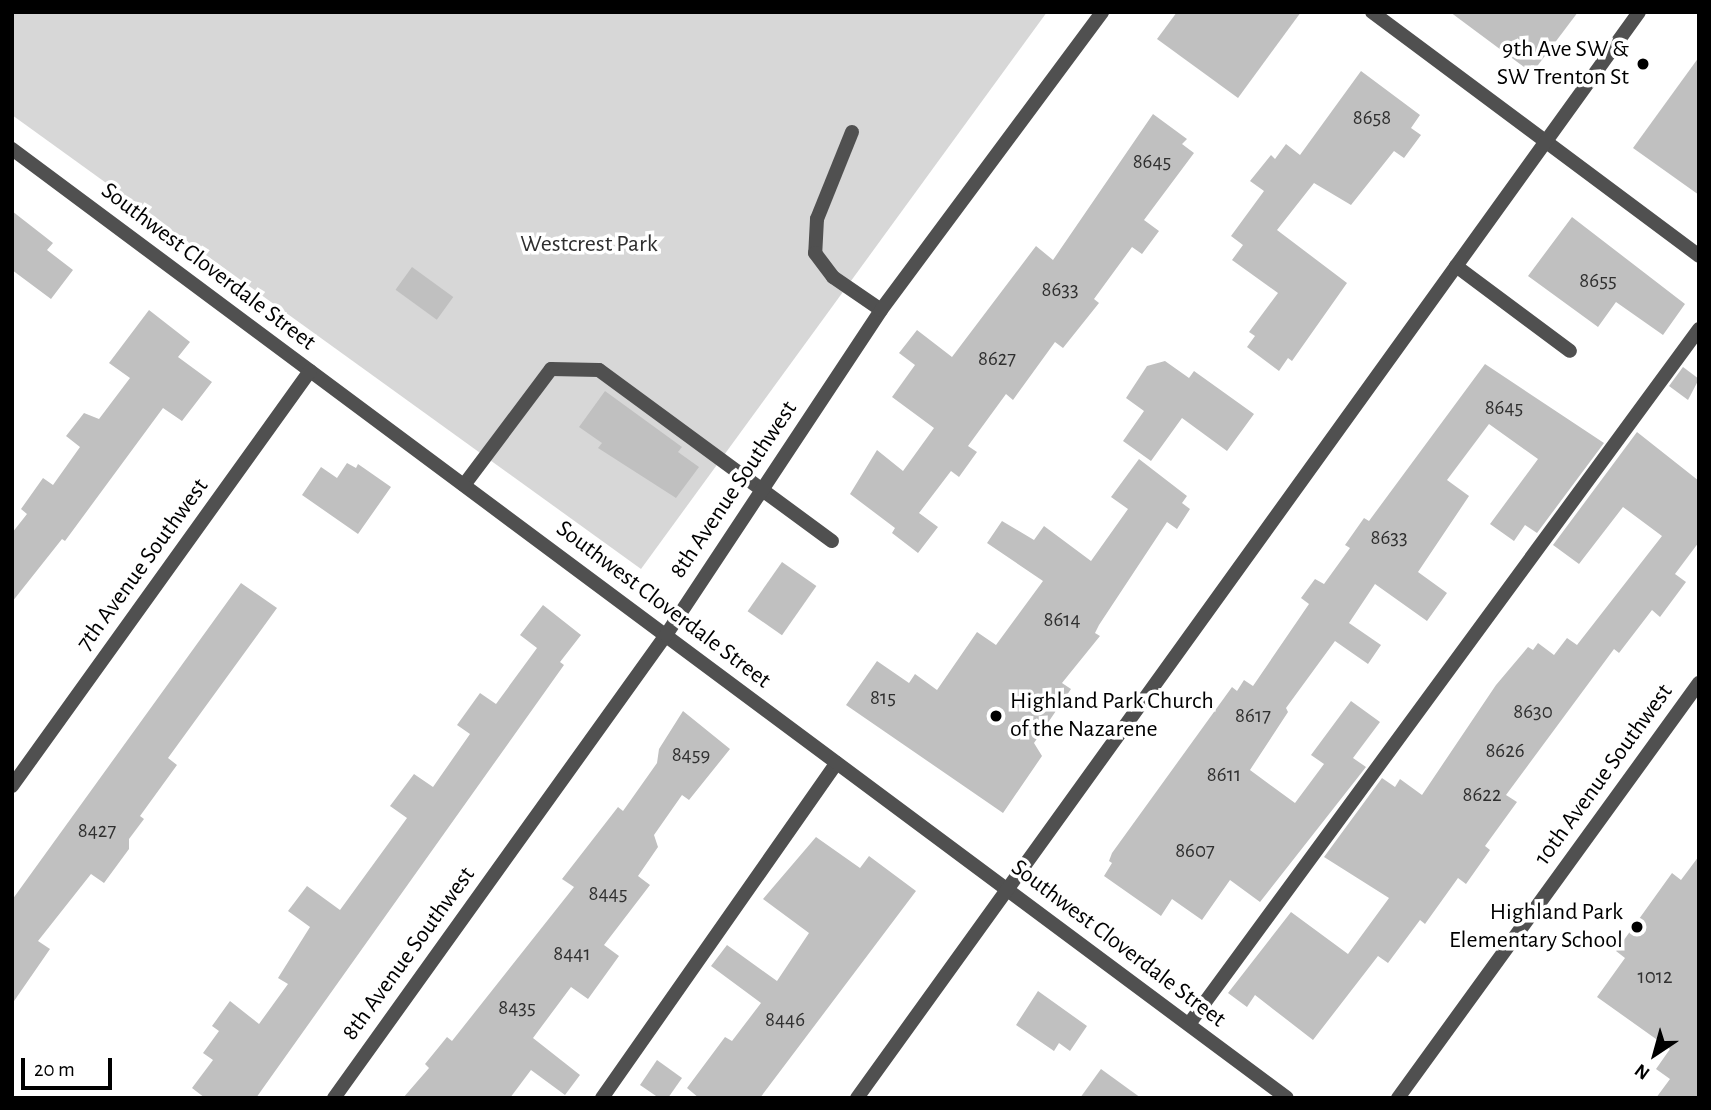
<!DOCTYPE html>
<style>
body{margin:0}
#map{position:relative;width:1711px;height:1110px;overflow:hidden;background:#fff;font-family:"Alegreya Sans",sans-serif}
div>[style]{position:absolute}
.green>*{inset:0;background:#d7d7d7}
.building>*{inset:0;background:#c0c0c0;transform-origin:0 0}
.service>*{height:14px;margin:-7px;padding:0 7px;transform-origin:7px;border-radius:7px;background:#505050}
.minor>*{height:14px;margin:-7px;padding:0 7px;transform-origin:7px;border-radius:7px;background:#505050}
.tertiary>*{height:14px;margin:-7px;padding:0 7px;transform-origin:7px;border-radius:7px;background:#505050}
.dots>*{width:19px;height:19px;translate:-50% -50%;box-sizing:border-box;border:4px solid #fff;border-radius:50%}
span{translate:-50% -50%;white-space:nowrap;text-align:center;line-height:1.15;-webkit-text-stroke:7px #fff;paint-order:stroke}
.number-label{font-size:21px;color:#303030}
.number-label span{-webkit-text-stroke-width:0}
.poi-label{font-size:24px;color:#000}
.right{translate:-100% -50%;text-align:right}
.left{translate:0 -50%;text-align:left}
.park-label{font-size:24px;color:#2e2e2e}
.street-label{font-size:24px;color:#000}
.frame{position:absolute;inset:0;border:14px solid #000;pointer-events:none}
.north{position:absolute;left:1620px;top:1019px;width:70px;height:70px;-webkit-text-stroke:5px #fff;paint-order:stroke;rotate:216deg;font-size:19px;font-weight:700;line-height:28px;text-align:center;color:#000}
.north::after{content:'';display:block;margin:auto;width:24px;height:32px;background:#000;clip-path:polygon(50% 0,100% 100%,50% 72%,0 100%)}
.scale{position:absolute;left:21px;top:1058px;width:91px;height:32px;box-sizing:border-box;border:4px solid #000;border-top:0;padding-left:9px;font-size:21px;line-height:24px;white-space:nowrap;color:#000;-webkit-text-stroke:5px #fff;paint-order:stroke}
</style>
<div id="map">
<div class="green">
<i style="clip-path:polygon(12px 12px,1047px 12px,641px 569px,12px 115px)"></i>
</div>
<div class="building">
<i style="clip-path:polygon(1177px 12px,1301px 12px,1238px 98px,1157px 39px)"></i>
<i style="clip-path:polygon(1450px 12px,1578px 12px,1532px 73px)"></i>
<i style="clip-path:polygon(1699px 57px,1699px 195px,1633px 148px)"></i>
<i style="clip-path:polygon(1361px 71px,1420px 115px,1411px 128px,1421px 135px,1404px 158px,1394px 151px,1351px 205px,1314px 183px,1277px 230px,1347px 283px,1292px 361px,1288px 358px,1279px 371px,1247px 347px,1255px 336px,1249px 332px,1278px 293px,1232px 260px,1243px 245px,1231px 236px,1264px 191px,1250px 181px,1271px 155px,1275px 159px,1286px 144px,1300px 155px)"></i>
<i style="clip-path:polygon(1153px 114px,1187px 139px,1182px 144px,1194px 153px,1144px 220px,1159px 231px,1142px 254px,1132px 247px,1094px 299px,1099px 303px,1063px 348px,1055px 342px,1013px 400px,1006px 394px,968px 446px,977px 452px,959px 477px,951px 471px,919px 513px,938px 527px,918px 553px,892px 533px,895px 528px,850px 494px,877px 450px,903px 471px,934px 428px,892px 397px,915px 365px,899px 353px,917px 330px,952px 357px,1036px 246px,1053px 260px)"></i>
<i style="clip-path:polygon(12px 211px,53px 243px,47px 250px,73px 270px,51px 299px,12px 270px)"></i>
<i style="clip-path:polygon(1572px 217px,1685px 304px,1663px 335px,1616px 302px,1598px 327px,1528px 276px)"></i>
<i style="left:412px;top:267px;width:51px;height:28px;rotate:36deg"></i>
<i style="clip-path:polygon(149px 310px,190px 342px,178px 357px,212px 382px,182px 421px,163px 408px,65px 541px,62px 539px,12px 602px,12px 533px,27px 514px,21px 509px,43px 478px,53px 485px,80px 447px,66px 436px,84px 413px,99px 419px,130px 378px,109px 363px)"></i>
<i style="clip-path:polygon(1165px 361px,1189px 378px,1194px 371px,1254px 414px,1227px 451px,1182px 418px,1151px 461px,1123px 441px,1144px 411px,1126px 398px,1147px 366px)"></i>
<i style="clip-path:polygon(1485px 364px,1604px 443px,1537px 533px,1525px 525px,1514px 541px,1490px 524px,1538px 459px,1489px 424px,1447px 480px,1469px 496px,1418px 572px,1447px 593px,1427px 621px,1375px 584px,1349px 623px,1381px 645px,1368px 664px,1335px 641px,1286px 708px,1288px 712px,1250px 770px,1295px 803px,1324px 764px,1311px 755px,1351px 701px,1380px 722px,1353px 758px,1366px 767px,1260px 902px,1230px 880px,1202px 920px,1172px 899px,1161px 916px,1104px 876px,1112px 863px,1109px 861px,1112px 853px,1232px 687px,1237px 691px,1244px 680px,1253px 686px,1309px 604px,1301px 598px,1315px 579px,1324px 584px,1350px 548px,1345px 545px,1364px 518px,1369px 521px)"></i>
<i style="clip-path:polygon(1683px 367px,1699px 379px,1688px 400px,1669px 386px)"></i>
<i style="clip-path:polygon(605px 391px,682px 447px,678px 452px,699px 467px,676px 498px,598px 448px,602px 443px,579px 427px)"></i>
<i style="clip-path:polygon(1637px 432px,1699px 481px,1699px 542px,1675px 574px,1686px 582px,1660px 617px,1652px 610px,1619px 653px,1614px 649px,1506px 795px,1517px 802px,1485px 846px,1490px 850px,1466px 884px,1458px 878px,1425px 924px,1420px 920px,1388px 963px,1378px 956px,1313px 1040px,1255px 995px,1247px 1007px,1228px 993px,1291px 912px,1348px 954px,1389px 898px,1324px 857px,1382px 778px,1395px 787px,1400px 779px,1422px 795px,1496px 685px,1528px 647px,1533px 650px,1538px 643px,1554px 655px,1567px 638px,1577px 645px,1662px 536px,1623px 507px,1579px 564px,1553px 545px)"></i>
<i style="clip-path:polygon(1139px 459px,1187px 496px,1182px 503px,1190px 509px,1177px 529px,1167px 522px,1099px 625px,1095px 633px,1100px 636px,1062px 683px,1071px 689px,1034px 743px,1042px 756px,1003px 813px,846px 705px,877px 661px,909px 683px,915px 674px,937px 690px,977px 632px,996px 645px,1043px 581px,987px 543px,1002px 521px,1034px 540px,1044px 526px,1091px 561px,1128px 509px,1111px 497px)"></i>
<i style="clip-path:polygon(347px 463px,356px 468px,358px 464px,391px 487px,358px 534px,302px 495px,321px 467px,337px 478px)"></i>
<i style="left:782px;top:562px;width:42px;height:60px;rotate:35deg"></i>
<i style="clip-path:polygon(241px 583px,277px 608px,168px 758px,177px 765px,140px 816px,144px 819px,129px 839px,129px 849px,104px 883px,91px 874px,38px 941px,50px 949px,12px 1004px,12px 900px)"></i>
<i style="clip-path:polygon(543px 605px,581px 635px,560px 662px,564px 665px,256px 1098px,205px 1098px,192px 1088px,213px 1060px,203px 1053px,219px 1031px,212px 1026px,230px 1001px,259px 1024px,288px 984px,278px 978px,310px 927px,288px 911px,307px 886px,340px 910px,407px 818px,390px 806px,414px 774px,433px 787px,470px 734px,457px 725px,480px 693px,496px 704px,537px 648px,520px 635px)"></i>
<i style="clip-path:polygon(683px 711px,730px 749px,689px 800px,682px 795px,654px 835px,658px 847px,638px 876px,650px 885px,604px 945px,619px 956px,588px 999px,571px 987px,533px 1038px,580px 1075px,565px 1095px,531px 1070px,510px 1098px,403px 1098px,429px 1068px,425px 1064px,447px 1037px,452px 1041px,574px 887px,562px 879px,618px 807px,623px 811px,657px 763px,659px 749px)"></i>
<i style="clip-path:polygon(816px 837px,860px 868px,869px 856px,916px 891px,760px 1098px,699px 1098px,687px 1088px,725px 1037px,732px 1041px,761px 1003px,711px 966px,727px 945px,777px 981px,809px 933px,763px 899px)"></i>
<i style="clip-path:polygon(1699px 856px,1699px 1098px,1656px 1098px,1670px 1079px,1656px 1069px,1670px 1049px,1597px 997px,1625px 958px,1616px 951px,1672px 873px,1681px 880px)"></i>
<i style="clip-path:polygon(1038px 991px,1087px 1026px,1070px 1051px,1059px 1043px,1054px 1051px,1016px 1025px)"></i>
<i style="clip-path:polygon(657px 1060px,682px 1078px,668px 1098px,659px 1098px,640px 1085px)"></i>
<i style="clip-path:polygon(1101px 1069px,1141px 1098px,1080px 1098px)"></i>
</div>
<div class="service">
<i style="left:852px;top:132px;width:94px;rotate:111.9deg"></i>
<i style="left:817px;top:219px;width:34px;rotate:93deg"></i>
<i style="left:815px;top:253px;width:30px;rotate:53deg"></i>
<i style="left:833px;top:277px;width:58px;rotate:34.5deg"></i>
<i style="left:1456px;top:266px;width:142px;rotate:36.7deg"></i>
<i style="left:464px;top:485px;width:145px;rotate:-53.1deg"></i>
<i style="left:551px;top:369px;width:48px;rotate:1.2deg"></i>
<i style="left:599px;top:370px;width:289px;rotate:36.3deg"></i>
<i style="left:1189px;top:1024px;width:862px;rotate:-53.73deg"></i>
<i style="left:602px;top:1098px;width:409px;rotate:-55deg"></i>
</div>
<div class="minor">
<i style="left:1372px;top:12px;width:408px;rotate:36.7deg"></i>
<i style="left:12px;top:149px;width:1589px;rotate:36.66deg"></i>
<i style="left:12px;top:786px;width:511px;rotate:-54.32deg"></i>
<i style="left:334px;top:1098px;width:570px;rotate:-54.36deg"></i>
<i style="left:666px;top:635px;width:390px;rotate:-56.5deg"></i>
<i style="left:881px;top:310px;width:371px;rotate:-53.4deg"></i>
<i style="left:1398px;top:1098px;width:513px;rotate:-54.05deg"></i>
</div>
<div class="tertiary">
<i style="left:857px;top:1098px;width:1338px;rotate:-54.24deg"></i>
</div>
<div class="dots">
<i style="left:1643px;top:64px;background:#000"></i>
<i style="left:996px;top:716px;background:#000"></i>
<i style="left:1637px;top:927px;background:#000"></i>
</div>
<div class="number-label">
<span style="left:1372px;top:118px">8658</span>
<span style="left:1152px;top:162px">8645</span>
<span style="left:1598px;top:281px">8655</span>
<span style="left:1060px;top:290px">8633</span>
<span style="left:997px;top:359px">8627</span>
<span style="left:1504px;top:408px">8645</span>
<span style="left:1389px;top:538px">8633</span>
<span style="left:1062px;top:620px">8614</span>
<span style="left:883px;top:698px">815</span>
<span style="left:1533px;top:712px">8630</span>
<span style="left:1253px;top:716px">8617</span>
<span style="left:1505px;top:751px">8626</span>
<span style="left:691px;top:755px">8459</span>
<span style="left:1224px;top:775px">8611</span>
<span style="left:1482px;top:795px">8622</span>
<span style="left:97px;top:831px">8427</span>
<span style="left:1195px;top:851px">8607</span>
<span style="left:608px;top:894px">8445</span>
<span style="left:572px;top:954px">8441</span>
<span style="left:1655px;top:977px">1012</span>
<span style="left:517px;top:1008px">8435</span>
<span style="left:785px;top:1020px">8446</span>
</div>
<div class="poi-label">
<span class="right" style="left:1629px;top:64px">9th Ave SW &amp;<br>SW Trenton St</span>
<span class="left" style="left:1010px;top:716px">Highland Park Church<br>of the Nazarene</span>
<span class="right" style="left:1623px;top:927px">Highland Park<br>Elementary School</span>
</div>
<div class="park-label">
<span style="left:589px;top:245px">Westcrest Park</span>
</div>
<div class="street-label">
<span style="left:208px;top:267px;rotate:37deg">Southwest Cloverdale Street</span>
<span style="left:734px;top:490px;rotate:-56deg">8th Avenue Southwest</span>
<span style="left:143px;top:565px;rotate:-54deg">7th Avenue Southwest</span>
<span style="left:663px;top:605px;rotate:37deg">Southwest Cloverdale Street</span>
<span style="left:1604px;top:775px;rotate:-54deg">10th Avenue Southwest</span>
<span style="left:1118px;top:944px;rotate:37deg">Southwest Cloverdale Street</span>
<span style="left:409px;top:954px;rotate:-54deg">8th Avenue Southwest</span>
</div>
<div class="frame"></div>
<div class="north">N</div>
<div class="scale">20 m</div>
</div>
